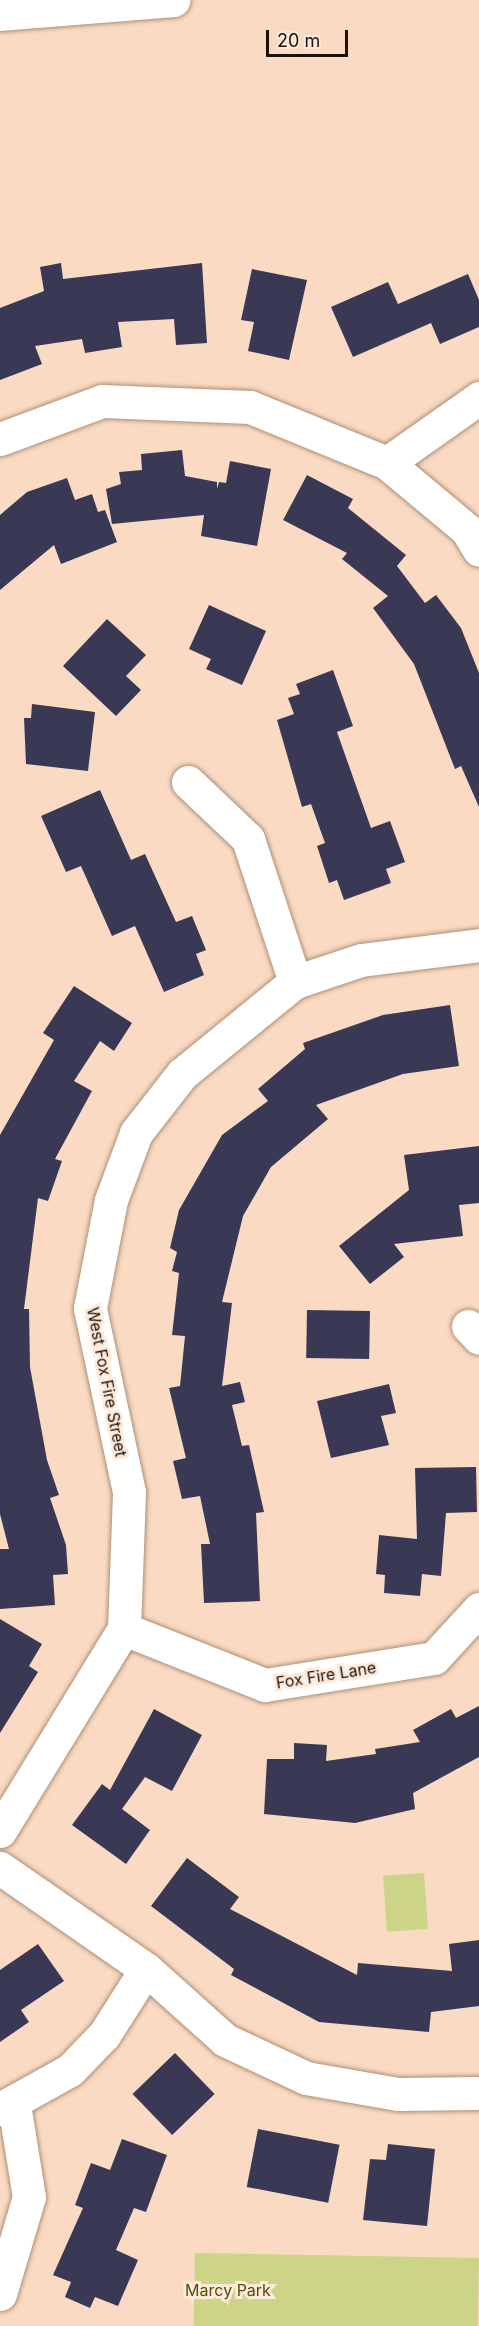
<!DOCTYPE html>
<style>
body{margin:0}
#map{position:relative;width:479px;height:2326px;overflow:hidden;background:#fadac2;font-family:Inter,sans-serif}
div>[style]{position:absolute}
.green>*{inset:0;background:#ccd488;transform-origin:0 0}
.building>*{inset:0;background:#3a3955;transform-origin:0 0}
.roads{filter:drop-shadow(0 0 2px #ad9078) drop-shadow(0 0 2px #ad9078)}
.minor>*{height:33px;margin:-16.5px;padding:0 16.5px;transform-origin:16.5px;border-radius:16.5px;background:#fff}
span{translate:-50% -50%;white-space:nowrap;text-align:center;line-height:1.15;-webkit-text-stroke:6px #feeadb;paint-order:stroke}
.street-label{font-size:16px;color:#1c1209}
.park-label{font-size:16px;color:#4b5007}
.scale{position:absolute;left:266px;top:30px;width:82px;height:27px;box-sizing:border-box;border:3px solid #1c1209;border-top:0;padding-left:8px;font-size:18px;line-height:21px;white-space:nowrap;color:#1c1209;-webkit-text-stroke:4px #feeadb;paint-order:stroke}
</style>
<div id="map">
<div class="green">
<i style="left:424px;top:1873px;width:56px;height:41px;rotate:86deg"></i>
<i style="left:195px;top:2253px;width:284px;height:79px;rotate:1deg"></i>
</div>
<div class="building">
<i style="clip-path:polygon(61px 263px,63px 279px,202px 263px,207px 343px,176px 345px,174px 319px,118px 322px,122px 347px,85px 353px,82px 339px,35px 346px,42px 364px,0 380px,0 308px,44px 291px,40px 267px)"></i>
<i style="clip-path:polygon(252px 269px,307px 280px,289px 360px,248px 351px,254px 322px,241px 320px)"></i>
<i style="clip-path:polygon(468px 274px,479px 300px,479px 327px,440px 344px,431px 323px,353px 357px,331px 307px,388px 282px,398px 304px)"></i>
<i style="clip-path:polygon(182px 450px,185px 476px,217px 482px,217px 489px,219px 482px,226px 483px,230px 461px,271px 469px,257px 546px,201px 536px,204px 515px,112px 524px,106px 489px,121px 484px,119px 472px,142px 470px,141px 454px)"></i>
<i style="clip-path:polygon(307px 475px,353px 499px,348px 508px,406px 555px,397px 566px,425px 603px,436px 595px,461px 628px,479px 673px,479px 807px,461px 766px,455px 769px,414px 664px,373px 608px,388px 596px,342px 559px,347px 553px,283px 520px)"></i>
<i style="clip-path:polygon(67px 478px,75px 500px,92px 494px,98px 512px,105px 510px,117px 542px,61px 564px,54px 545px,0 590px,0 515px,27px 492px)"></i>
<i style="clip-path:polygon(209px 605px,266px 631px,242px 685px,206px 669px,211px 659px,189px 649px)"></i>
<i style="clip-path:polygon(107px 619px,146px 655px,126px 676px,141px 690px,116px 716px,63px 666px)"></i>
<i style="clip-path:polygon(333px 670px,353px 726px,337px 732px,371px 828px,390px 821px,405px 862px,386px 869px,391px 883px,344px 900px,337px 880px,329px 883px,317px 846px,325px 843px,311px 804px,302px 807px,277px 720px,294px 714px,288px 698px,300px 694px,296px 684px)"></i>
<i style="clip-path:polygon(32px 704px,95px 712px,88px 771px,26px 764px,24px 718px,31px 718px)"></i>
<i style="clip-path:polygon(100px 790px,131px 860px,145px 854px,176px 922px,192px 916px,206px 950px,196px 954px,204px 975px,164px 992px,135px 926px,112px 936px,81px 866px,66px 872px,41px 816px)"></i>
<i style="clip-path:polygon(74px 986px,132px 1023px,114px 1051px,100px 1041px,74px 1081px,92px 1091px,55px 1159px,62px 1161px,48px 1201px,38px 1198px,24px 1309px,29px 1309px,30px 1367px,47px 1460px,59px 1495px,50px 1498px,66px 1545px,68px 1574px,53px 1575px,55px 1605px,0 1609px,0 1549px,9px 1549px,0 1514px,0 1135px,54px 1040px,43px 1033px)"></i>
<i style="clip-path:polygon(450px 1005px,459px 1066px,403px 1074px,316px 1105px,328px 1119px,271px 1167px,243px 1216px,222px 1302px,232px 1303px,222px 1386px,240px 1382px,245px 1402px,232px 1405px,242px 1446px,249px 1445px,264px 1512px,256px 1513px,260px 1601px,204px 1603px,201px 1544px,210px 1544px,200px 1496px,182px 1499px,173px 1461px,186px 1458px,169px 1388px,180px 1386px,185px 1336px,172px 1335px,179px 1273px,172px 1271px,177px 1252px,170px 1248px,179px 1210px,222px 1135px,268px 1101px,258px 1089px,305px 1049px,303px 1043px,383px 1015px)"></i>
<i style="clip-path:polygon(479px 1146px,479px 1203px,459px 1205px,463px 1236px,394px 1244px,404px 1257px,370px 1284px,339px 1246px,409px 1190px,404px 1155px)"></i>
<i style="left:307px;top:1310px;width:63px;height:48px;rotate:1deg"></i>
<i style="clip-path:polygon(389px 1384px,396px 1413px,381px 1416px,389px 1445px,331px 1458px,317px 1401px)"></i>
<i style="clip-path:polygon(476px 1467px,477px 1512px,446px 1513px,441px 1576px,422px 1574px,420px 1596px,384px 1593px,385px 1575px,376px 1574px,379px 1535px,417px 1539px,415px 1468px)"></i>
<i style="clip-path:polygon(0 1619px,42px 1644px,29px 1666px,38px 1672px,0 1733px)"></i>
<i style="clip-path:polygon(479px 1706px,479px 1757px,413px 1793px,415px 1809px,355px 1823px,264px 1814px,267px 1759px,294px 1759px,294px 1743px,327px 1745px,326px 1761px,376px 1754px,375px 1749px,420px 1742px,413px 1730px,451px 1709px,456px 1718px)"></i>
<i style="clip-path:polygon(154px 1709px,202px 1735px,172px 1791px,145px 1777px,122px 1809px,150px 1830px,126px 1864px,72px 1825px,102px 1784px,110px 1790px)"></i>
<i style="clip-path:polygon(187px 1858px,239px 1897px,230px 1909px,357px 1975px,358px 1963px,452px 1971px,449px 1944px,479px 1940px,479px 2006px,431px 2012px,429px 2032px,319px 2022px,231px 1975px,234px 1969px,151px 1906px)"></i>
<i style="clip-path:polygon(38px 1944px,64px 1981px,21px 2010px,29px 2022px,0 2042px,0 1970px)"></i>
<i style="left:175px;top:2053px;width:57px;height:59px;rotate:46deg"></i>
<i style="left:258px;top:2129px;width:83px;height:59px;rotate:11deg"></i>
<i style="clip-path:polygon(122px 2139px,167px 2155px,146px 2212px,134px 2208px,116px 2250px,138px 2260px,118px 2306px,95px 2297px,90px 2308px,65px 2297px,71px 2282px,53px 2275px,83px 2208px,75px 2205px,91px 2163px,110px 2170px)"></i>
<i style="clip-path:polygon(388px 2144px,435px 2149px,427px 2226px,363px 2220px,370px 2159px,386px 2160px)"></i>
</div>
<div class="roads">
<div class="minor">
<i style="left:0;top:14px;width:174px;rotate:-4.6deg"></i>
<i style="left:0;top:439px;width:109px;rotate:-20.4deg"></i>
<i style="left:102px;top:401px;width:148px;rotate:2.3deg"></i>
<i style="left:250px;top:407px;width:148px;rotate:22.2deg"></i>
<i style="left:387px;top:463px;width:104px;rotate:39.9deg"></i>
<i style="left:467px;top:530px;width:23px;rotate:59deg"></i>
<i style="left:387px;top:463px;width:113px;rotate:-35.2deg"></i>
<i style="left:188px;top:782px;width:83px;rotate:43.5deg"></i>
<i style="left:248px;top:839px;width:151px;rotate:71.8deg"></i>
<i style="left:468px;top:1326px;width:16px;rotate:47deg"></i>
<i style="left:124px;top:1629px;width:152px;rotate:21.7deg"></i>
<i style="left:265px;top:1685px;width:171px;rotate:-9.1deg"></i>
<i style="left:434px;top:1658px;width:67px;rotate:-47.4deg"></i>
<i style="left:0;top:1831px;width:237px;rotate:-58.5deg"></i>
<i style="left:124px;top:1629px;width:137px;rotate:-87.9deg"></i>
<i style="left:129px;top:1492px;width:188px;rotate:-102deg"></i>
<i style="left:90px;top:1308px;width:110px;rotate:-79deg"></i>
<i style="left:111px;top:1200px;width:72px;rotate:-69.5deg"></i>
<i style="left:136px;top:1133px;width:75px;rotate:-52.1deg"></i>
<i style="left:182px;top:1074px;width:146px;rotate:-39.2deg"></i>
<i style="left:295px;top:982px;width:70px;rotate:-18.4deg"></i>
<i style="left:361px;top:960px;width:119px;rotate:-7.2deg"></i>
<i style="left:0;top:1868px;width:178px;rotate:34.7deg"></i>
<i style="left:146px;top:1969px;width:106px;rotate:41.9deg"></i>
<i style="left:225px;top:2040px;width:89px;rotate:25.1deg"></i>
<i style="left:306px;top:2078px;width:93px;rotate:9.9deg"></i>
<i style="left:398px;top:2094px;width:81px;rotate:-0.7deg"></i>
<i style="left:0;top:2109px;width:80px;rotate:-29.1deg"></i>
<i style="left:70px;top:2070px;width:49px;rotate:-45.8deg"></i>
<i style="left:104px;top:2035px;width:78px;rotate:-57.5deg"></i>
<i style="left:0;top:2294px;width:101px;rotate:-73.4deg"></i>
<i style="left:29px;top:2197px;width:94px;rotate:-99.2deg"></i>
</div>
</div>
<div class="street-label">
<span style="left:107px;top:1382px;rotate:79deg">West Fox Fire Street</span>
<span style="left:326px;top:1675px;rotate:-9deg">Fox Fire Lane</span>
</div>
<div class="park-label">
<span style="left:228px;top:2290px">Marcy Park</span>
</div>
<div class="scale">20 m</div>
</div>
